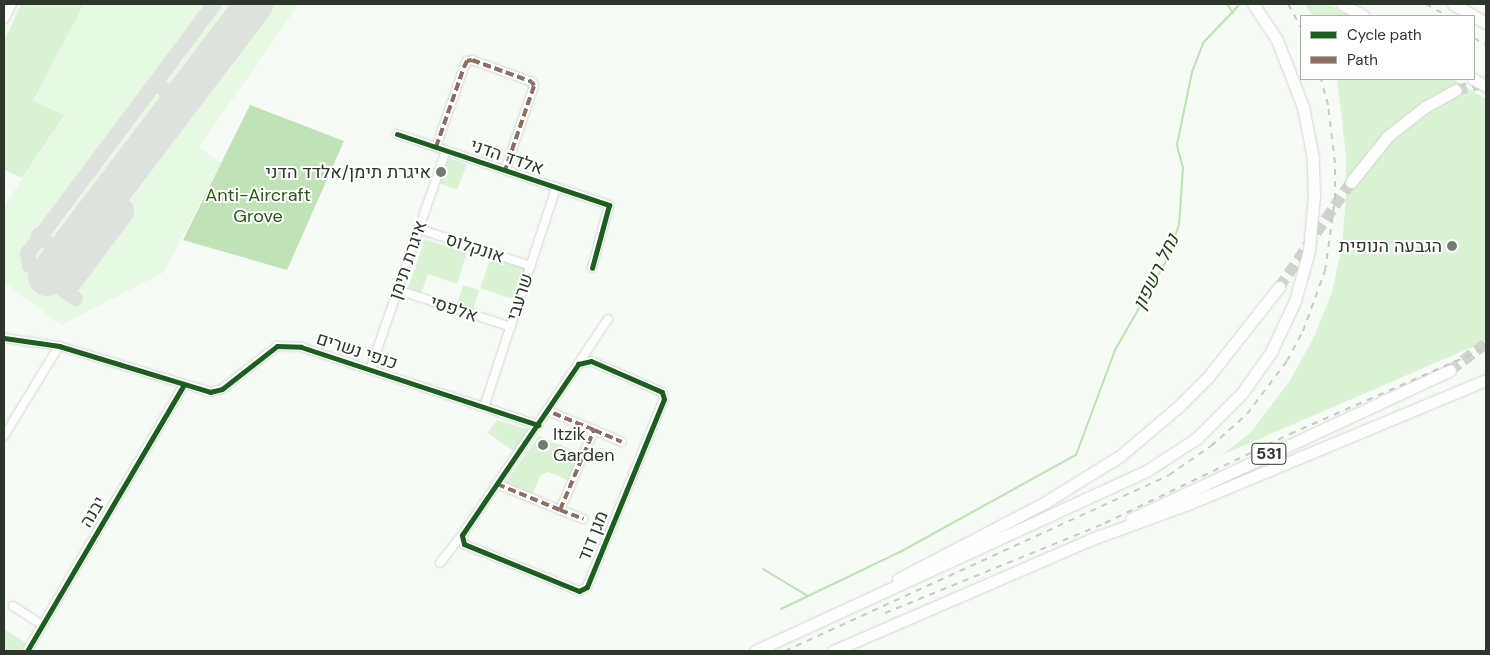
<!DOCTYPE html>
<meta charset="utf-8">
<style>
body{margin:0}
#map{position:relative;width:1490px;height:655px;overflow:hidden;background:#f6fbf5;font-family:"DM Sans",Heebo,sans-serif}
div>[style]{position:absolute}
.built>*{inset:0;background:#e7f9e3}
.green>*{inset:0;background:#dbf3d5;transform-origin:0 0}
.forest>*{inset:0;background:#c0e2b7}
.stream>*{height:2px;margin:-1px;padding:0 1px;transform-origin:1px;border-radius:1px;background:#b9e3af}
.taxiway>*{height:15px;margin:-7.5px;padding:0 7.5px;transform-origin:7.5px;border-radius:7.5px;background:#dee2de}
.runway>*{height:38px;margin:-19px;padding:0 19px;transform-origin:19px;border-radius:19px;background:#dee2de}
.highway-tunnel>*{height:11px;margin-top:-5.5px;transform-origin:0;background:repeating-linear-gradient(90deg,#ced4cd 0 11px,transparent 0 16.5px)}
.roads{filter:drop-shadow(0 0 1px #d1d8cf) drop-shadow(0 0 1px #d1d8cf)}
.minor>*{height:8px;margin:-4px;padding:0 4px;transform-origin:4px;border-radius:4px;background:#fefefe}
.major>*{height:10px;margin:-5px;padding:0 5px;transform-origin:5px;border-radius:5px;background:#fefefe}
.highway>*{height:11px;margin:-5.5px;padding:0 5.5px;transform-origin:5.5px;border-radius:5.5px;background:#fefefe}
.rail>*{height:2px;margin-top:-1px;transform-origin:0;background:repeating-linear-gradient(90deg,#c6c9c6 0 6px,transparent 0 12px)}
.quiet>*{height:4px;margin-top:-2px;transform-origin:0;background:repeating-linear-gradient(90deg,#8d6e63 0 8px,transparent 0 12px)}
.cycleway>*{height:5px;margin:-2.5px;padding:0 2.5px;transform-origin:2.5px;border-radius:2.5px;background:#1b5e20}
.dots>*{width:14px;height:14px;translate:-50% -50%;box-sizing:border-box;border:2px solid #fff;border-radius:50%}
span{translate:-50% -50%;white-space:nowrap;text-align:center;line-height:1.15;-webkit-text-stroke:4px #fff;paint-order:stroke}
.shield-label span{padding:1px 4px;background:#fff;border:1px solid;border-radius:4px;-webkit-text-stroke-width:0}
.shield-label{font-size:16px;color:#2d362b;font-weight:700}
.street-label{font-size:18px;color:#2d362b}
.poi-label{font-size:18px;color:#2d362b}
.right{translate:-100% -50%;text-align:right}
.left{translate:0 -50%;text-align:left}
.park-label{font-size:18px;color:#225810}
.water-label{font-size:19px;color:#193f0e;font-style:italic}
.frame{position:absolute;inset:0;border:5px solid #2d362b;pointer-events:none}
.legend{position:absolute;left:1300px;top:15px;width:175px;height:65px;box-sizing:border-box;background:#fff;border:1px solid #abafaa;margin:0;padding:6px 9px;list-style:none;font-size:15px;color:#2d362b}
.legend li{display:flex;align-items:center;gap:10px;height:25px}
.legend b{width:25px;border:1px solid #abafaa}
</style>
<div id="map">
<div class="built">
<i style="clip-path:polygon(84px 4px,299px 4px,199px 147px,221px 163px,164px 272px,61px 325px,4px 282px,4px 206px,65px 116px,33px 102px)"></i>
</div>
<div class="green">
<i style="clip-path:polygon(21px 4px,84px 4px,33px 101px,65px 115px,22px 178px,4px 170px,4px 41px)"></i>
<i style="clip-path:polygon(1305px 4px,1328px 4px,1349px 16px,1313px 16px)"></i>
<i style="clip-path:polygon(1337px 79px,1453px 79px,1486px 99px,1486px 341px,1222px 455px,1251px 432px,1289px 382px,1314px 337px,1332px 292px,1342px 245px,1346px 196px,1346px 155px)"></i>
<i style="left:449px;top:158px;width:19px;height:27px;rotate:21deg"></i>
<i style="clip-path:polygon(425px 239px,467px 253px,457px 284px,428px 274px,421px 293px,408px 288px)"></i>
<i style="left:491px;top:257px;width:40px;height:33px;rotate:19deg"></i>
<i style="left:463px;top:285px;width:17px;height:23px;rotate:17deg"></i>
<i style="clip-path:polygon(497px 420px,530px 430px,515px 452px,487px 433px)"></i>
<i style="clip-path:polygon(539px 436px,580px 453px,568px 480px,548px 472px,541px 475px,531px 497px,503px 485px)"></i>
<i style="clip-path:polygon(4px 629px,26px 643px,21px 651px,4px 651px)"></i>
</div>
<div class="forest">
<i style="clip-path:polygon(250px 105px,344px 141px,287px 270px,183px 240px)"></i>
</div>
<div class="stream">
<i style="left:1227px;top:4px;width:11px;rotate:56deg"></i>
<i style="left:763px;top:569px;width:52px;rotate:31deg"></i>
<i style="left:781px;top:609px;width:132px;rotate:-25.6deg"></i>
<i style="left:900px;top:552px;width:201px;rotate:-28.9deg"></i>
<i style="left:1076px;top:455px;width:112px;rotate:-69.6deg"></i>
<i style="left:1115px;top:350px;width:100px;rotate:-60.1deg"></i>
<i style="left:1165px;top:263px;width:40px;rotate:-69.8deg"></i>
<i style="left:1179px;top:225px;width:57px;rotate:-86deg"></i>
<i style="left:1183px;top:168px;width:24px;rotate:-105deg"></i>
<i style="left:1177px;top:145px;width:75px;rotate:-78.4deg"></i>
<i style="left:1192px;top:72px;width:31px;rotate:-69deg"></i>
<i style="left:1203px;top:43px;width:51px;rotate:-46.6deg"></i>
</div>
<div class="taxiway">
<i style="left:155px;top:82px;width:31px;rotate:40deg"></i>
<i style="left:38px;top:235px;width:33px;rotate:38deg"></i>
<i style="left:67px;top:292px;width:99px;rotate:-53.2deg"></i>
<i style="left:126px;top:213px;width:6px;rotate:-99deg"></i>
<i style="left:125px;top:207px;width:20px;rotate:-135deg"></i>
<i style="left:75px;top:298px;width:57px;rotate:-144.3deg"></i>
<i style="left:29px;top:265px;width:12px;rotate:-99deg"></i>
<i style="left:27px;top:253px;width:311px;rotate:-53.2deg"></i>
</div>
<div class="runway">
<i style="left:47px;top:277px;width:343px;rotate:-52.8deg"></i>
</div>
<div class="highway-tunnel">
<i style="left:1456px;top:90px;width:31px;rotate:-15deg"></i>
<i style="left:1279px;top:287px;width:127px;rotate:-55.6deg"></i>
<i style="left:1450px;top:370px;width:45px;rotate:-36.9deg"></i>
</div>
<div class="roads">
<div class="minor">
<i style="left:397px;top:134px;width:224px;rotate:18.5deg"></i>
<i style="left:609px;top:205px;width:65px;rotate:105.1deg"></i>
<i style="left:436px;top:147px;width:85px;rotate:-70.7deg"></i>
<i style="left:464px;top:67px;width:7px;rotate:-63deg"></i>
<i style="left:467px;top:61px;width:5px;rotate:-11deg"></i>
<i style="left:472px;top:60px;width:64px;rotate:20.1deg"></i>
<i style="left:532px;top:82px;width:4px;rotate:63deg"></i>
<i style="left:534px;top:86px;width:89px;rotate:109deg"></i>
<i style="left:419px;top:229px;width:118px;rotate:18.3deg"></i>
<i style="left:398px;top:290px;width:119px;rotate:18.1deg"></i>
<i style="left:4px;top:338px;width:56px;rotate:8.3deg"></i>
<i style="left:59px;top:346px;width:158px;rotate:16.9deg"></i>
<i style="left:210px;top:392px;width:12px;rotate:-14deg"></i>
<i style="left:222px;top:389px;width:70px;rotate:-38deg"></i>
<i style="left:277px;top:346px;width:24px;rotate:2deg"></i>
<i style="left:301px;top:347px;width:250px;rotate:18.2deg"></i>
<i style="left:591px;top:361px;width:77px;rotate:23.6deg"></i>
<i style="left:662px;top:392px;width:7px;rotate:74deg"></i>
<i style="left:664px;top:399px;width:203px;rotate:112.3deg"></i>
<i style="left:587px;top:587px;width:9px;rotate:153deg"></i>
<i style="left:579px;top:591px;width:124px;rotate:-157.8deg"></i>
<i style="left:464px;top:544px;width:9px;rotate:-103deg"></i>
<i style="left:462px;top:535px;width:207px;rotate:-55.8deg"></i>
<i style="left:578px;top:364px;width:13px;rotate:-13deg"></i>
<i style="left:578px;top:364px;width:54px;rotate:-56.3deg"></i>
<i style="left:370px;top:370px;width:233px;rotate:-70.9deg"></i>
<i style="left:484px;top:407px;width:231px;rotate:-71.8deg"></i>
<i style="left:594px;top:430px;width:30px;rotate:23deg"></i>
<i style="left:4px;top:436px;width:105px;rotate:-58.6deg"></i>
<i style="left:497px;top:484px;width:68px;rotate:22.4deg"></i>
<i style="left:560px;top:510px;width:87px;rotate:-67deg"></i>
<i style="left:594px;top:430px;width:50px;rotate:-157.6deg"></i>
<i style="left:560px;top:510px;width:25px;rotate:21deg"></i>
<i style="left:440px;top:563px;width:36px;rotate:-52deg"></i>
<i style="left:13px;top:606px;width:35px;rotate:33deg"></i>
<i style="left:27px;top:651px;width:308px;rotate:-59.5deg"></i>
</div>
<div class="major">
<i style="left:4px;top:18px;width:16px;rotate:-63deg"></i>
</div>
<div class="highway">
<i style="left:1342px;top:4px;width:25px;rotate:29deg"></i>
<i style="left:1453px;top:4px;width:38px;rotate:30deg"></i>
<i style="left:1473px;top:79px;width:15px;rotate:28deg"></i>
<i style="left:1351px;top:182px;width:59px;rotate:-51.2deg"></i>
<i style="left:1388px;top:136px;width:47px;rotate:-38.1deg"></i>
<i style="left:1425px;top:107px;width:35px;rotate:-29deg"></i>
<i style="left:1131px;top:519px;width:352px;rotate:-25deg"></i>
<i style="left:898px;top:579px;width:165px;rotate:-27.5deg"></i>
<i style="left:1044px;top:503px;width:89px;rotate:-31.7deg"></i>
<i style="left:1120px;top:456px;width:77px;rotate:-40.3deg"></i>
<i style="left:1179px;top:406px;width:41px;rotate:-45deg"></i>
<i style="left:1208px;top:377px;width:115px;rotate:-51.7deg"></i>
<i style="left:755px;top:651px;width:433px;rotate:-24.7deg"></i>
<i style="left:1148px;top:470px;width:59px;rotate:-33.1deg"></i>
<i style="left:1197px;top:438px;width:64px;rotate:-45deg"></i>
<i style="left:1242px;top:393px;width:50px;rotate:-54.7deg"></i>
<i style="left:1271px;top:352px;width:56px;rotate:-64.8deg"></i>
<i style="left:1295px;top:301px;width:53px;rotate:-74.6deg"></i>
<i style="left:1309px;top:250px;width:54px;rotate:-84.7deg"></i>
<i style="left:1314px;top:196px;width:38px;rotate:-92deg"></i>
<i style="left:1313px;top:158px;width:52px;rotate:-101.1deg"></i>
<i style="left:1303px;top:107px;width:72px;rotate:-111.2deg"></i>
<i style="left:1277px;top:40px;width:43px;rotate:-123.7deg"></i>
<i style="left:833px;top:651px;width:279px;rotate:-23.4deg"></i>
<i style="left:1089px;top:540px;width:105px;rotate:-20deg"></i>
<i style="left:1188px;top:504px;width:323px;rotate:-22.6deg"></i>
</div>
</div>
<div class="rail">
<i style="left:1288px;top:4px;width:26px;rotate:61deg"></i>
<i style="left:1426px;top:4px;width:25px;rotate:29deg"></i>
<i style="left:1474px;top:38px;width:14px;rotate:30deg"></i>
<i style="left:885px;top:613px;width:238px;rotate:-22.2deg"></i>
<i style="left:1105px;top:523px;width:205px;rotate:-25.7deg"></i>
<i style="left:1290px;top:434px;width:214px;rotate:-23.7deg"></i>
<i style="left:785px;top:651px;width:422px;rotate:-24.6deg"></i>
<i style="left:1169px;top:475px;width:51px;rotate:-34.6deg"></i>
<i style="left:1211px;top:446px;width:48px;rotate:-41.6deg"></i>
<i style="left:1247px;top:414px;width:66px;rotate:-53deg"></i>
<i style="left:1287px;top:361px;width:34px;rotate:-62deg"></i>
<i style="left:1303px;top:331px;width:64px;rotate:-69.9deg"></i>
<i style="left:1325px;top:271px;width:73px;rotate:-82.1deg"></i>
<i style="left:1335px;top:199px;width:36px;rotate:-90deg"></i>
<i style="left:1335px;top:163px;width:58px;rotate:-96.9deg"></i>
<i style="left:1328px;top:105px;width:27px;rotate:-105deg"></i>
</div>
<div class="quiet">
<i style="left:436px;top:147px;width:85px;rotate:-70.7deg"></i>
<i style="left:464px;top:67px;width:7px;rotate:-63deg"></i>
<i style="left:467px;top:61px;width:5px;rotate:-11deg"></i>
<i style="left:472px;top:60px;width:64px;rotate:20.1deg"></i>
<i style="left:532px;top:82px;width:4px;rotate:63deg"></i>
<i style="left:534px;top:86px;width:89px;rotate:109deg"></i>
<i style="left:594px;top:430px;width:30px;rotate:23deg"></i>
<i style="left:497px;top:484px;width:68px;rotate:22.4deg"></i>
<i style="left:560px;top:510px;width:87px;rotate:-67deg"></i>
<i style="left:594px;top:430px;width:50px;rotate:-157.6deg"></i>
<i style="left:560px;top:510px;width:25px;rotate:21deg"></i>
</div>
<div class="cycleway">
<i style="left:397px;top:134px;width:224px;rotate:18.5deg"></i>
<i style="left:609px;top:205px;width:65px;rotate:105.1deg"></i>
<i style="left:4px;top:338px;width:56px;rotate:8.3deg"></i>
<i style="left:59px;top:346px;width:158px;rotate:16.9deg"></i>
<i style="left:210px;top:392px;width:12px;rotate:-14deg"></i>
<i style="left:222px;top:389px;width:70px;rotate:-38deg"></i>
<i style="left:277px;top:346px;width:24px;rotate:2deg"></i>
<i style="left:301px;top:347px;width:250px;rotate:18.2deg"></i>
<i style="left:591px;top:361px;width:77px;rotate:23.6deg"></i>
<i style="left:662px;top:392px;width:7px;rotate:74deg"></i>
<i style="left:664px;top:399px;width:203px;rotate:112.3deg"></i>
<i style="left:587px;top:587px;width:9px;rotate:153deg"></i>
<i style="left:579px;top:591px;width:124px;rotate:-157.8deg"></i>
<i style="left:464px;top:544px;width:9px;rotate:-103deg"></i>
<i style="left:462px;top:535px;width:207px;rotate:-55.8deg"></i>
<i style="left:578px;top:364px;width:13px;rotate:-13deg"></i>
<i style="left:27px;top:651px;width:308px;rotate:-59.5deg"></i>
</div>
<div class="dots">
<i style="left:441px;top:172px;background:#737b72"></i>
<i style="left:1452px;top:246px;background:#737b72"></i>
<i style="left:543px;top:445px;background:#737b72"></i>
</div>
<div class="shield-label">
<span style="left:1269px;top:454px">531</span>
</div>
<div class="street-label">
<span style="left:507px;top:157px;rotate:19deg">אלדד הדני</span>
<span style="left:475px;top:248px;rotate:18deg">אונקלוס</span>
<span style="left:408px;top:260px;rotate:-71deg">איגרת תימן</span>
<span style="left:520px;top:297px;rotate:-72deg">שרעבי</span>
<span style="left:454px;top:309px;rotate:18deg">אלפסי</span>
<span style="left:357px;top:351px;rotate:18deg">כנפי נשרים</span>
<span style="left:93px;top:512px;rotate:-59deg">יבנה</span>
<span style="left:593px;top:536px;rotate:-68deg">מגן דוד</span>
</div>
<div class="poi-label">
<span class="right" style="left:431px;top:172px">איגרת תימן/אלדד הדני</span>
<span class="right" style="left:1442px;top:246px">הגבעה הנופית</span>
<span class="left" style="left:553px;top:445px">Itzik<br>Garden</span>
</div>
<div class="park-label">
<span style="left:258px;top:206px">Anti-Aircraft<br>Grove</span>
</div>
<div class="water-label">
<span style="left:1156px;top:272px;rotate:-64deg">נחל רשפון</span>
</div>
<div class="frame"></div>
<ul class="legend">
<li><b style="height:6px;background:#1b5e20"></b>Cycle path</li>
<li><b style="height:6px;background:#8d6e63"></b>Path</li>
</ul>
</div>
